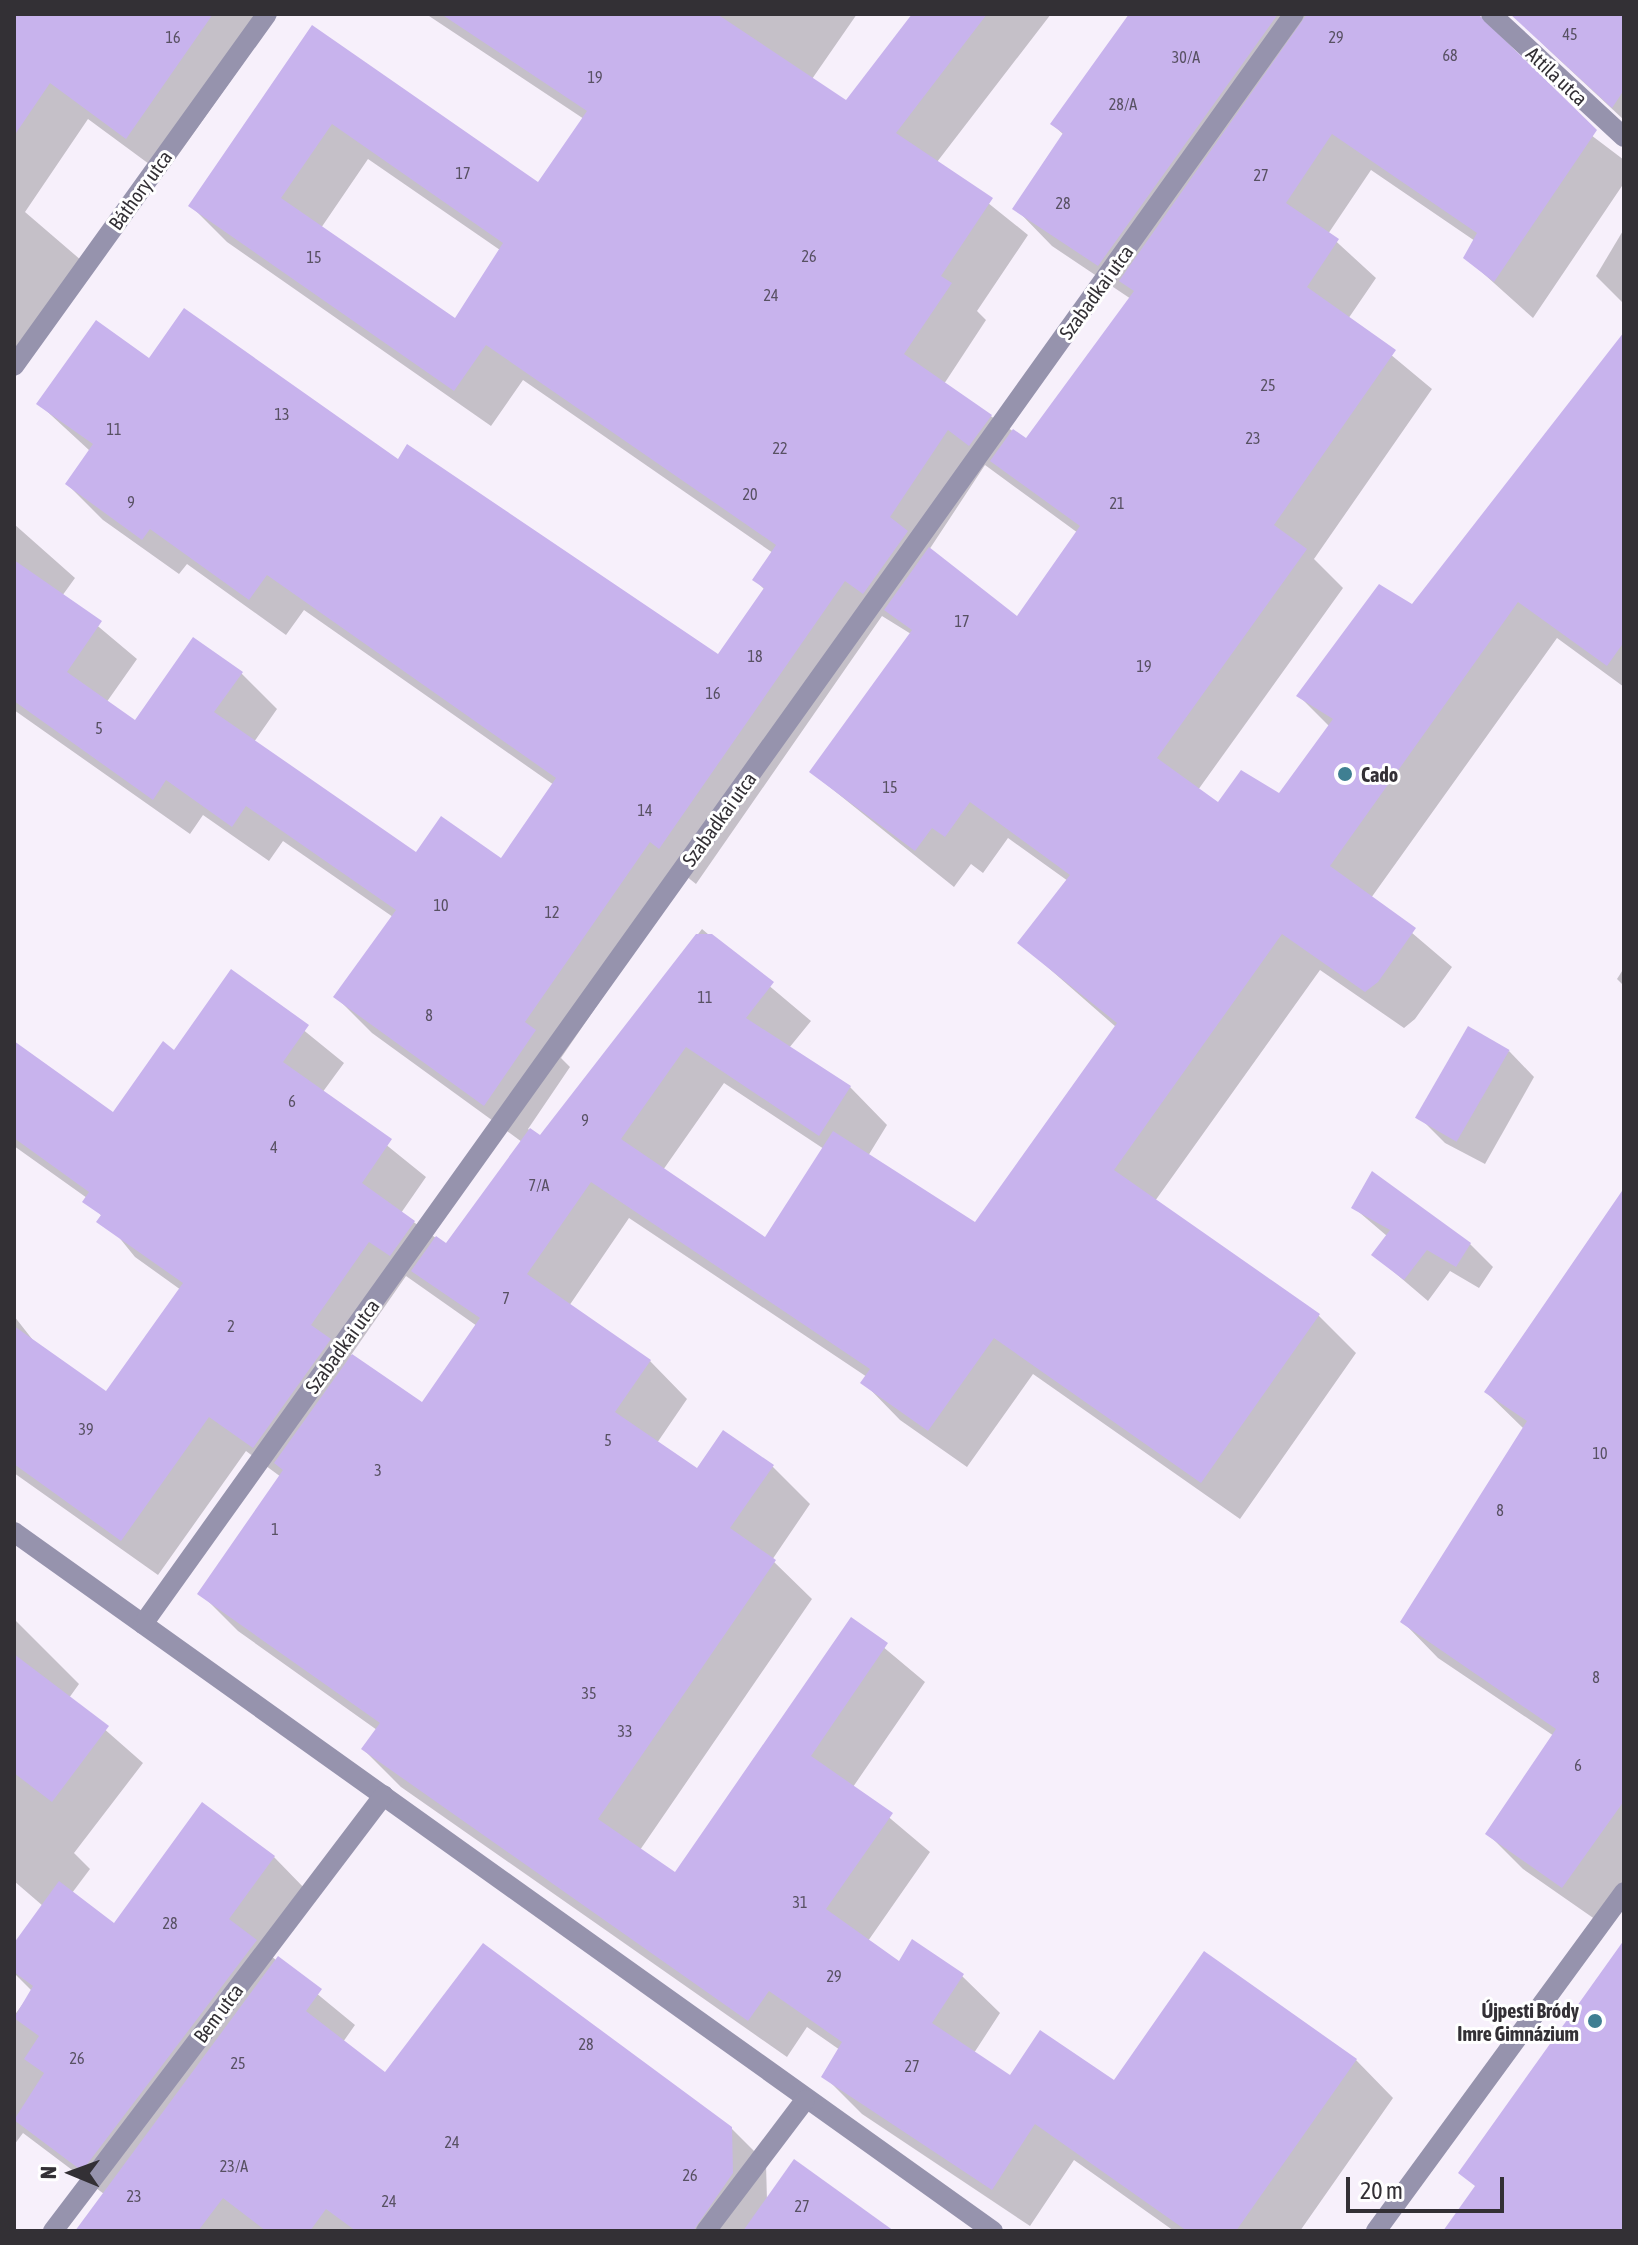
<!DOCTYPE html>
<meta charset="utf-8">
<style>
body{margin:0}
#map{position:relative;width:1638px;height:2245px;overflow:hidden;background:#f7f0fb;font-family:"Asap Condensed",sans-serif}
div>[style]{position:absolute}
.shadow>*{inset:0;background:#0003}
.building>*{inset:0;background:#c8b3ed;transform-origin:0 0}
.minor>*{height:20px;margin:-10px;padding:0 10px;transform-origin:10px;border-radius:10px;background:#9693ad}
.dots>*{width:22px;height:22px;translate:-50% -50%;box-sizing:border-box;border:4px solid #fff;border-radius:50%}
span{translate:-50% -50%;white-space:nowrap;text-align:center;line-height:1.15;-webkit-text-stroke:6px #fff;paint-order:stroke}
.number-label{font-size:16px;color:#585163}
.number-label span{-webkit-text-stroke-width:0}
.street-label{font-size:20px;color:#333035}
.poi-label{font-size:20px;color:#333035;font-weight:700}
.left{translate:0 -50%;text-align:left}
.right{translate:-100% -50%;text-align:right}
.frame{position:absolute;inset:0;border:16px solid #333035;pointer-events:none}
.north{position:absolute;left:32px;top:2133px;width:80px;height:80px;-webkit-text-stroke:6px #fff;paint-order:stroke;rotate:271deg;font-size:22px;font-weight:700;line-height:32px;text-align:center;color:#333035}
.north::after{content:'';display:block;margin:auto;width:28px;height:36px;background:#333035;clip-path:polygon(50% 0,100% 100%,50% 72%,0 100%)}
.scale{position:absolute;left:1346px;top:2177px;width:158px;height:36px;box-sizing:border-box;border:4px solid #333035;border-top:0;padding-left:10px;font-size:24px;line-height:28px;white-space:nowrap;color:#333035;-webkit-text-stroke:6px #fff;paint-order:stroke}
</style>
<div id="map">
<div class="shadow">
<i style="clip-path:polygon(14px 14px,278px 14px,164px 175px,88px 119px,25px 212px,89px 267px,14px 373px)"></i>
<i style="clip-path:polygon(evenodd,426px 14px,857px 14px,812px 79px,847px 102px,915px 14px,1051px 14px,937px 162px,1028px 235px,977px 311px,986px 320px,944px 384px,1027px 441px,1131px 299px,1052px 246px,1015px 208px,1064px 135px,1052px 124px,1135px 14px,1431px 14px,1624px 160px,1624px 183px,1533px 318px,1465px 257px,1475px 241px,1371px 170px,1328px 234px,1376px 278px,1348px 319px,1432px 389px,1314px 559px,1343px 588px,1198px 790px,1218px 805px,1280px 796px,1330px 727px,1299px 696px,1412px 607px,1624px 336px,1624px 687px,1557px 638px,1371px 898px,1452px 967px,1415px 1019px,1404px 1028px,1320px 970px,1155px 1201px,1318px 1315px,1356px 1353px,1240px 1519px,1033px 1374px,967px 1467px,900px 1420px,863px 1382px,867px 1377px,629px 1218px,569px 1306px,650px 1361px,687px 1399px,657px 1443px,697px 1471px,773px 1467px,810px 1504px,772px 1560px,812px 1599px,640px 1850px,675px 1875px,851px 1620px,925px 1682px,853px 1787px,930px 1852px,868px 1941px,900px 1964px,962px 1976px,1000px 2013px,974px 2053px,1010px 2077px,1115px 2083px,1356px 2060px,1393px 2098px,1300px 2231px,1174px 2231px,1074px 2160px,1030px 2226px,862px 2114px,824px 2076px,840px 2050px,807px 2027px,787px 2057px,401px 1787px,363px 1749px,377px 1730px,238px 1631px,200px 1593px,281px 1477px,246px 1451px,158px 1575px,14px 1473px,14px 1316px,36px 1344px,106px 1394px,181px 1290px,135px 1257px,87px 1198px,14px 1146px,14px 1043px,114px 1114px,175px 1052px,232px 972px,344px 1063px,322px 1093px,426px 1177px,401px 1213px,447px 1246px,522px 1142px,372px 1033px,336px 997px,393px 917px,283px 841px,269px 861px,203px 815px,190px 834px,14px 710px,14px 524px,75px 578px,62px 596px,137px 659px,106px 703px,136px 723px,241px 673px,277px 709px,254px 742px,417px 855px,501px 860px,554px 785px,304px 610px,286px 635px,187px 564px,179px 574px,103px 520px,67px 484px,90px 451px,39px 404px,150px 361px,399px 461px,719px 656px,765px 590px,755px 580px,773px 553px,523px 380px,491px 426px,227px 242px,191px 206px,313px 28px,539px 185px,584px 119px,426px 14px,368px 159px,500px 250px,456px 321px,321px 228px,368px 159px,426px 14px,985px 465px,1078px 533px,1018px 619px,929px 550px,985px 465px,426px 14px,882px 616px,911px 634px,811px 772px,954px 887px,971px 864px,983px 873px,1008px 838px,1068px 881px,1020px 943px,1116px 1027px,975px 1225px,868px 1156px,887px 1125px,850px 1087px,789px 1048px,811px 1021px,702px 929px,541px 1138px,528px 1129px,570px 1067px,561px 1058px,686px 876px,696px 884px,882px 616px,426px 14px,724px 1083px,824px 1149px,766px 1240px,663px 1170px,724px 1083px,426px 14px,406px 1276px,477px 1326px,422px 1405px,351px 1355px,406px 1276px)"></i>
<i style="clip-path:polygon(1513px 14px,1624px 14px,1624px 120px,1549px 50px)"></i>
<i style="clip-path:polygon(1624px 229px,1624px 304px,1596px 276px)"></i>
<i style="clip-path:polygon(1624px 968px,1624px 986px,1617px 979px)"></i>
<i style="clip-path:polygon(1509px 1051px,1534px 1077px,1485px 1164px,1445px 1143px,1419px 1117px)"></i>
<i style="clip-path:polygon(1624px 1200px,1624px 1887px,1599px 1922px,1523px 1869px,1487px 1833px,1554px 1736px,1438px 1658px,1403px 1622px,1524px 1429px,1486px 1392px)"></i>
<i style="clip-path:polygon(1353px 1207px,1470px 1244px,1493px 1267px,1479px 1288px,1450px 1271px,1428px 1301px,1374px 1255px,1387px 1236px)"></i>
<i style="clip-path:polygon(14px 1619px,79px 1684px,69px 1698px,143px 1763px,74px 1853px,90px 1869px,72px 1893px,115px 1925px,274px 1857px,308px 1892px,265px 1951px,355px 2025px,343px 2042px,385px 2075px,731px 2128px,766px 2163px,767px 2201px,891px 2231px,77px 2231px,104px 2194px,23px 2133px,14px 2145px,14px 2016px,32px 1991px,14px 1973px,14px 1946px,43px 1906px,14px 1881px)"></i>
</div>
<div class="building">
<i style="clip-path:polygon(14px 14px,213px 14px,126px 139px,50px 83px,14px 136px)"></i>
<i style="clip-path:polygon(evenodd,441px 14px,717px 14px,846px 100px,912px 14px,987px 14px,896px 133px,993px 198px,941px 276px,952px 283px,904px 354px,992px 415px,969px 446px,948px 430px,890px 517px,908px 531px,863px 594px,845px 581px,659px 849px,650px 842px,525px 1022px,536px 1030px,484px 1106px,333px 997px,396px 910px,246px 806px,232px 827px,166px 780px,153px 800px,14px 701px,14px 560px,102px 621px,67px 672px,135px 720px,193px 637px,243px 672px,214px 712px,416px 852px,441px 816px,501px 858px,556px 778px,267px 575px,249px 600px,150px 529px,142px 540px,65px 484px,93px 444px,36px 404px,96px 320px,149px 358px,184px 308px,398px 459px,407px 444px,718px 654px,764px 588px,752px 580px,776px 545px,486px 345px,454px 391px,188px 206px,312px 25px,538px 182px,587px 111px,441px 14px,332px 124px,503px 243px,455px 318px,281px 198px,332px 124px)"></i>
<i style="clip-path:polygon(1129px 14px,1278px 14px,1098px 266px,1012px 209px,1063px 133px,1050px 124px)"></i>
<i style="clip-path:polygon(1307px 14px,1478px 14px,1597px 130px,1494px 282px,1463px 258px,1477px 233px,1332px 134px,1286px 203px,1339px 239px,1307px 287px,1396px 350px,1274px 525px,1307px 549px,1157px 758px,1218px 802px,1241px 770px,1279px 793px,1333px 719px,1296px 696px,1379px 584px,1412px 604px,1624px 332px,1624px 642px,1607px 666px,1518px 602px,1330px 866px,1416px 928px,1378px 982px,1365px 992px,1282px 934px,1114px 1170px,1320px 1314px,1201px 1483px,994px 1338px,928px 1431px,860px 1383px,870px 1369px,591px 1182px,527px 1274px,651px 1360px,615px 1412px,697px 1468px,723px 1430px,774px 1465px,730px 1528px,776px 1560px,598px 1819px,675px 1872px,851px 1617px,888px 1643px,811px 1756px,893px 1813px,826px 1909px,899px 1961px,912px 1939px,964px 1974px,932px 2023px,1010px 2075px,1040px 2030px,1114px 2080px,1204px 1951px,1357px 2059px,1236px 2231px,1187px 2231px,1035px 2124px,992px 2190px,821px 2077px,842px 2042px,769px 1991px,748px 2021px,361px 1749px,380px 1723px,197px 1594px,283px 1470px,274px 1463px,352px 1354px,422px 1402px,480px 1318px,411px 1271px,436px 1236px,446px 1243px,530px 1128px,540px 1135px,696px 934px,712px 934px,774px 982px,746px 1018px,851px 1086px,819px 1136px,686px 1047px,621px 1139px,765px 1237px,833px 1131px,975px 1222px,1117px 1023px,1017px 943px,1070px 875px,970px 802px,945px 837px,932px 828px,915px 851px,809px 772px,912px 630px,884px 610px,929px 547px,1017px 616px,1080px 526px,990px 461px,1013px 429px,1026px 438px,1134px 291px,1119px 281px)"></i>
<i style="clip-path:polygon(1510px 14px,1624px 14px,1624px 90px,1612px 108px)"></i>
<i style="clip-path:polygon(231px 969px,309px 1025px,283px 1062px,392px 1139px,362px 1183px,415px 1221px,390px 1256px,369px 1242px,311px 1325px,331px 1339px,253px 1448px,209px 1417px,121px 1541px,14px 1464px,14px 1326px,106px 1391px,183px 1283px,96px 1222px,101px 1215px,82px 1202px,89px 1192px,14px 1138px,14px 1041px,113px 1112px,163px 1041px,174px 1050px)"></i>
<i style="left:1468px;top:1026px;width:48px;height:106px;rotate:30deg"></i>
<i style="clip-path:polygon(1372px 1171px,1471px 1243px,1456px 1267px,1427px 1250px,1404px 1280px,1371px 1255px,1390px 1230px,1351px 1208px)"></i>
<i style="clip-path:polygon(1624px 1188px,1624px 1801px,1562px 1888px,1485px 1834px,1556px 1729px,1400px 1622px,1527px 1421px,1484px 1392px)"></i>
<i style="clip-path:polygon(14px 1654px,109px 1726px,52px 1802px,14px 1773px)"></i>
<i style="clip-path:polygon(202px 1802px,275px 1856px,229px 1919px,257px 1940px,82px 2171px,14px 2120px,44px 2073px,24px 2059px,39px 2036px,14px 2018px,33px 1986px,14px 1972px,14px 1943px,59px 1881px,114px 1923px)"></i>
<i style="clip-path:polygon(1624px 1940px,1624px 2231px,1443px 2231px,1475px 2186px,1458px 2173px)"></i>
<i style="clip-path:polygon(483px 1943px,732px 2127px,733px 2173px,693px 2231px,356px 2231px,326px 2209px,310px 2231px,266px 2231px,223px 2198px,198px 2231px,75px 2231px,278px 1956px,322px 1989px,306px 2011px,385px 2072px)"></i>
<i style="clip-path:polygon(794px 2159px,894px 2231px,743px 2231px)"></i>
</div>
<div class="minor">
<i style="left:1491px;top:14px;width:181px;rotate:42.8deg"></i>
<i style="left:14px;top:366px;width:433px;rotate:-54.3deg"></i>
<i style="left:14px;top:1532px;width:1203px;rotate:35.53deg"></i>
<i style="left:143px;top:1624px;width:1979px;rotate:-54.44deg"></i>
<i style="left:53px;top:2231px;width:547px;rotate:-52.8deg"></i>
<i style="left:706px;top:2231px;width:164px;rotate:-52.9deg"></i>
<i style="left:1376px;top:2231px;width:420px;rotate:-53.8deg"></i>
</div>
<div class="dots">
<i style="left:1345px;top:774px;background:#3f7f92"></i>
<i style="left:1595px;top:2021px;background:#3f7f92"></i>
</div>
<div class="number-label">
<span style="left:1570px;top:34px">45</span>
<span style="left:173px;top:37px">16</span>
<span style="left:1336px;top:37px">29</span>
<span style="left:1450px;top:55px">68</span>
<span style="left:1186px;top:57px">30/A</span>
<span style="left:595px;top:77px">19</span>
<span style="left:1123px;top:104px">28/A</span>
<span style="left:463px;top:173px">17</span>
<span style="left:1261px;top:175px">27</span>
<span style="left:1063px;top:203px">28</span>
<span style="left:809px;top:256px">26</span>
<span style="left:314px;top:257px">15</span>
<span style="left:771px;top:295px">24</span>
<span style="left:1268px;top:385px">25</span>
<span style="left:282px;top:414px">13</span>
<span style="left:114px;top:429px">11</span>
<span style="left:1253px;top:438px">23</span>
<span style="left:780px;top:448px">22</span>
<span style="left:750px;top:494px">20</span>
<span style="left:131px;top:502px">9</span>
<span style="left:1117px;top:503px">21</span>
<span style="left:962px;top:621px">17</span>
<span style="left:755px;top:656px">18</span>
<span style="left:1144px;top:666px">19</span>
<span style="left:713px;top:693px">16</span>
<span style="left:99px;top:728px">5</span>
<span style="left:890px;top:787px">15</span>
<span style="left:645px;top:810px">14</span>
<span style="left:441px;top:905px">10</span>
<span style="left:552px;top:912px">12</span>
<span style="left:705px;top:997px">11</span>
<span style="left:429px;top:1015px">8</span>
<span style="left:292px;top:1101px">6</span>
<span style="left:585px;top:1120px">9</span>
<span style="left:274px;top:1147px">4</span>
<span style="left:539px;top:1185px">7/A</span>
<span style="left:506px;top:1298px">7</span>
<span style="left:231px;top:1326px">2</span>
<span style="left:86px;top:1429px">39</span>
<span style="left:608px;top:1440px">5</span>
<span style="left:1600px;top:1453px">10</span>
<span style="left:378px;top:1470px">3</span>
<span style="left:1500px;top:1510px">8</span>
<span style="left:275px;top:1529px">1</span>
<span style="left:1596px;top:1677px">8</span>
<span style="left:589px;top:1693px">35</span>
<span style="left:625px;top:1731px">33</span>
<span style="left:1578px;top:1765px">6</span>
<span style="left:800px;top:1902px">31</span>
<span style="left:170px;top:1923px">28</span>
<span style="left:834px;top:1976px">29</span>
<span style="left:586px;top:2044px">28</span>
<span style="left:77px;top:2058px">26</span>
<span style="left:238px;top:2063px">25</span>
<span style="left:912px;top:2066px">27</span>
<span style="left:452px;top:2142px">24</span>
<span style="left:234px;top:2166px">23/A</span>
<span style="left:690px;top:2175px">26</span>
<span style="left:134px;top:2196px">23</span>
<span style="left:389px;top:2201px">24</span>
<span style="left:802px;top:2206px">27</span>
</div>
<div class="street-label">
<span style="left:1557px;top:76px;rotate:43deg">Attila utca</span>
<span style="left:140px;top:190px;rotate:-54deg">Báthory utca</span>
<span style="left:1096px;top:292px;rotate:-54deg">Szabadkai utca</span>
<span style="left:719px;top:819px;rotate:-54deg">Szabadkai utca</span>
<span style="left:342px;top:1346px;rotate:-54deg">Szabadkai utca</span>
<span style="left:218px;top:2013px;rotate:-53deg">Bem utca</span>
</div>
<div class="poi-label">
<span class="left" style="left:1361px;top:774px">Cado</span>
<span class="right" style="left:1579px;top:2022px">Újpesti Bródy<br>Imre Gimnázium</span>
</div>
<div class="frame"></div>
<div class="north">N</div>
<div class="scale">20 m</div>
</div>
